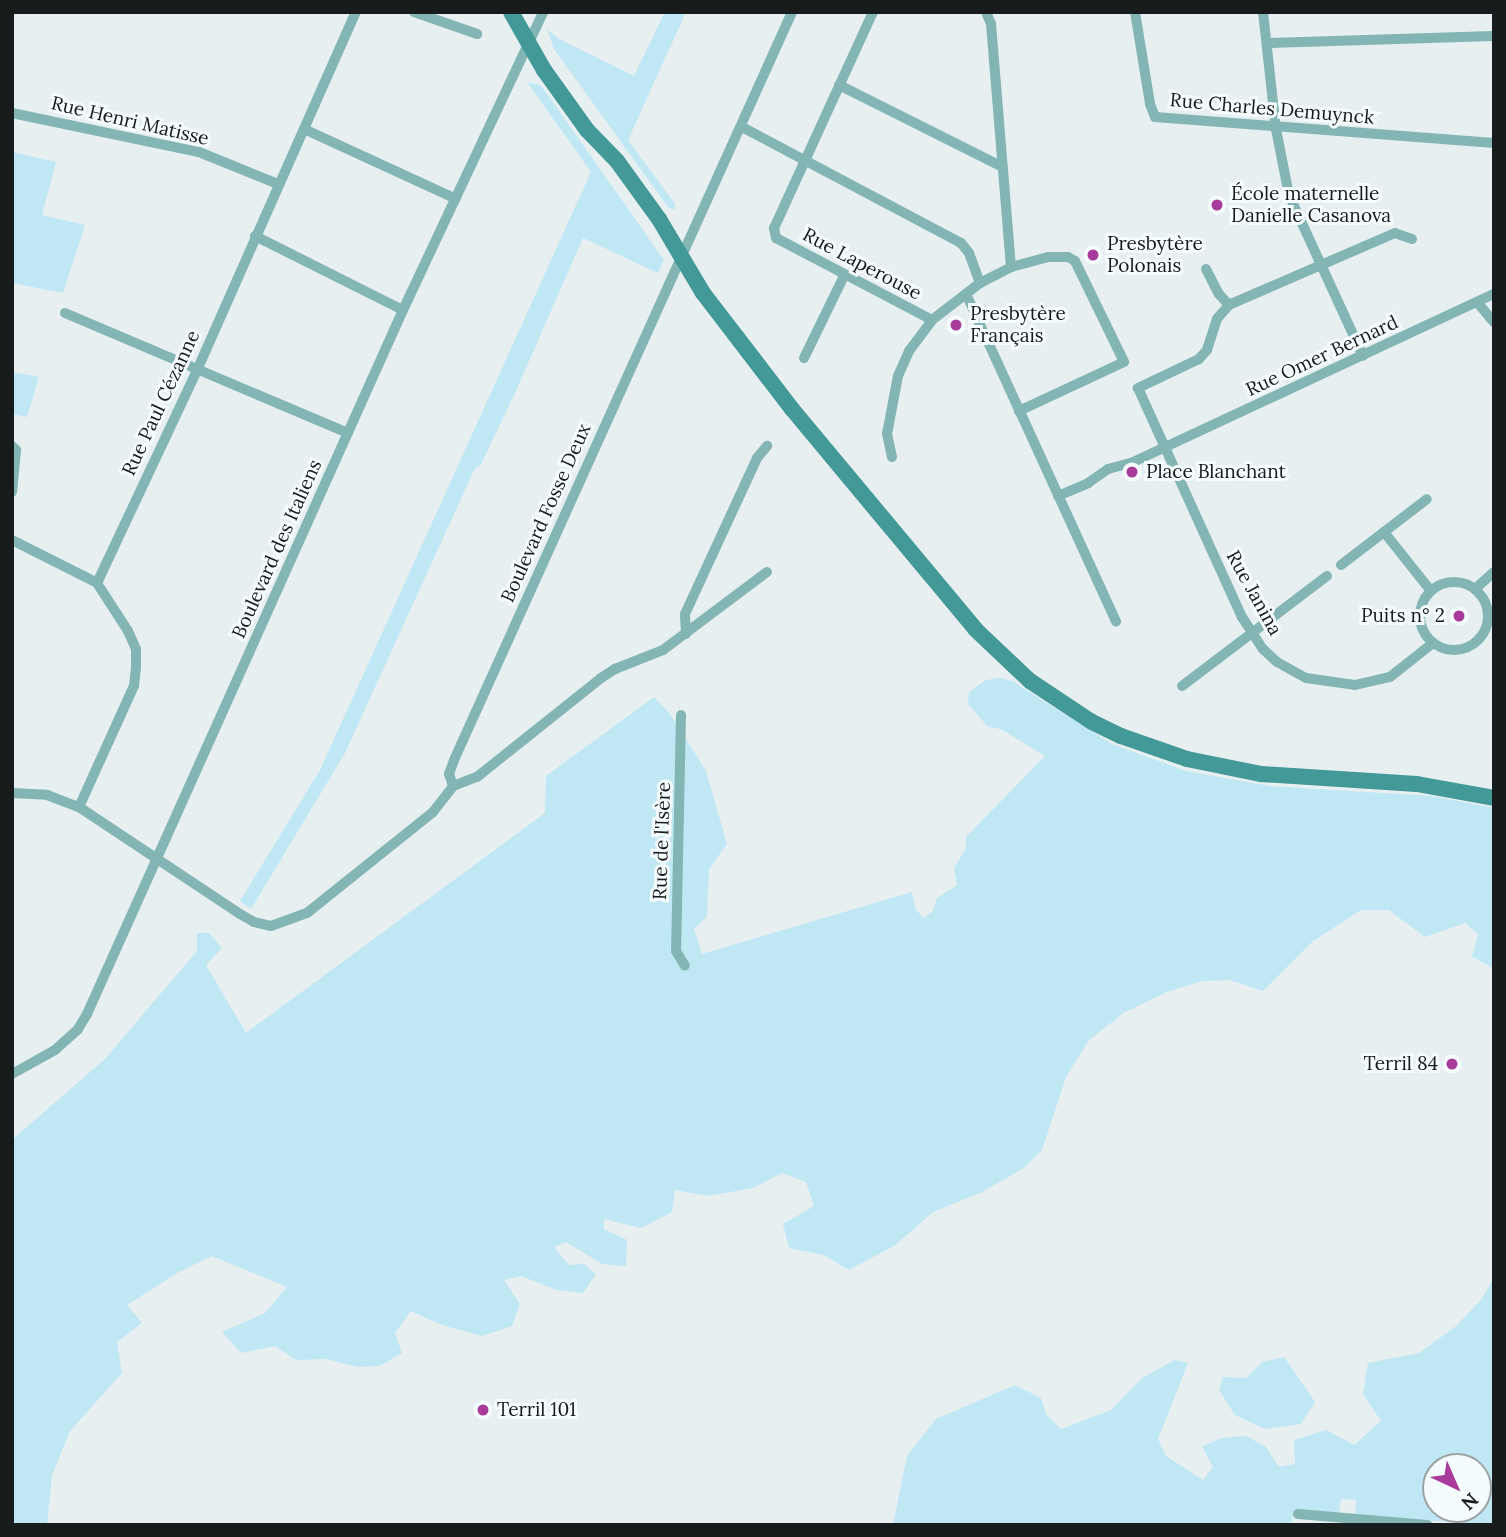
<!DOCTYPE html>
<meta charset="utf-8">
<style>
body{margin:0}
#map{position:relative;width:1506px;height:1537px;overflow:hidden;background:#e7eff1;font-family:Lora,serif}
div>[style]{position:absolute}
.green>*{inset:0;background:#bfe8f4}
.street>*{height:10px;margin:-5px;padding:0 5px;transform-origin:5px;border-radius:5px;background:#82b5b3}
.street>.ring{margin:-5px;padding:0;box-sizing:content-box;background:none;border:10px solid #82b5b3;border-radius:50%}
.secondary>*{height:16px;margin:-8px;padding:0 8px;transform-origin:8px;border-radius:8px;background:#439997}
.dots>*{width:19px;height:19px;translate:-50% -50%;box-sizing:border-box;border:4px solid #f5fcfe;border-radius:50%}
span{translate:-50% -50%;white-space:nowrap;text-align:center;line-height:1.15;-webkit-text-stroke:6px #f5fcfe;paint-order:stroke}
.street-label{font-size:19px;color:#181b1c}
.poi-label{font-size:19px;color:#181b1c}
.left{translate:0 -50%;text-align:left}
.right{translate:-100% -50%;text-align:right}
.frame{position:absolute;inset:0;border:14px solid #181b1c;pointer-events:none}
.north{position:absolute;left:1422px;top:1453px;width:70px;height:70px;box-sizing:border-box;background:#f5fcfe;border:2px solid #9da2a4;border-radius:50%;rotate:136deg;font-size:19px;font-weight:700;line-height:28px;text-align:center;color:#181b1c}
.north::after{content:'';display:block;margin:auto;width:24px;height:32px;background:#a83b9a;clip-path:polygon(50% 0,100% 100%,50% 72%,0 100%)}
</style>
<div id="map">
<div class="green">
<i style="clip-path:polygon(665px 12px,686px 12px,628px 140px,675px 204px,675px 210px,668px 207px,554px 49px,547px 29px,559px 39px,634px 76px)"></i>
<i style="clip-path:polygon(527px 82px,540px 85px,545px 91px,664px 260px,658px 273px,583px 238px,515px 393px,480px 466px,475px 468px,345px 753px,251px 909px,240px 901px,320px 770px,591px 172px)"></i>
<i style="clip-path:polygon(12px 152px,56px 162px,42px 215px,85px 225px,63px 293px,12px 283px)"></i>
<i style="clip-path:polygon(12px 372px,39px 377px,27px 417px,12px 414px)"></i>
<i style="clip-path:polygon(1000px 678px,1012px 681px,1112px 744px,1186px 771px,1270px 786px,1431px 796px,1494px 808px,1494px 969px,1472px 956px,1478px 934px,1465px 923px,1425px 937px,1389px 910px,1361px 910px,1313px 941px,1263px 991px,1230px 980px,1202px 981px,1167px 992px,1125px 1012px,1089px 1040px,1066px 1077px,1042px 1150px,1024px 1168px,982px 1192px,933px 1212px,894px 1246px,849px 1270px,824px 1255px,789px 1248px,783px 1224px,814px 1206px,806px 1182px,782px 1173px,753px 1188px,708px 1196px,675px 1190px,672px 1212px,641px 1228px,604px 1219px,604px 1229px,627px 1240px,626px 1266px,602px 1264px,566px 1242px,554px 1247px,569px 1265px,584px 1264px,596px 1274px,583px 1293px,557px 1290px,521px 1276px,504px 1280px,520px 1304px,512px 1326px,482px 1336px,442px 1325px,411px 1311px,395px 1333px,402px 1353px,380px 1366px,357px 1367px,326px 1359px,296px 1360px,275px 1346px,241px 1353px,222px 1332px,265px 1313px,287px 1287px,212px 1256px,179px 1272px,127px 1305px,142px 1323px,117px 1342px,122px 1373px,70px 1431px,52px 1475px,47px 1525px,12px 1525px,12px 1140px,105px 1059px,197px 951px,197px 933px,209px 933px,222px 948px,206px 965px,246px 1033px,545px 813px,546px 776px,654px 697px,670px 714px,706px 771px,727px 844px,709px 869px,707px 916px,694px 929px,702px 954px,912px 892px,915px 908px,923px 918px,933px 911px,937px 898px,957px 885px,954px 868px,966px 848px,966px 837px,1045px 756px,1001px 729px,988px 727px,968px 704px,969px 692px,986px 680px)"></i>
<i style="clip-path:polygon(evenodd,1494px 1264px,1494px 1525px,1355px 1515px,1356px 1500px,1341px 1499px,1339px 1514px,1294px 1511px,1291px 1525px,893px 1525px,907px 1456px,936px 1419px,1015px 1385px,1041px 1398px,1046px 1414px,1061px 1429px,1111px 1410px,1142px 1378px,1175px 1360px,1188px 1363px,1158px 1439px,1166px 1456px,1203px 1480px,1213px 1467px,1202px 1446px,1222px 1438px,1246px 1436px,1266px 1447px,1279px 1467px,1295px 1464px,1294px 1440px,1326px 1430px,1354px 1445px,1381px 1421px,1363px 1394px,1368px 1363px,1419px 1353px,1455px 1327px,1481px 1300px,1492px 1281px,1494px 1264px,1436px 1467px,1478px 1467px,1478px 1509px,1436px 1509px,1436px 1467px)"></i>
<i style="clip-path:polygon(1284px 1357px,1315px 1402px,1301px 1424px,1265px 1429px,1235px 1415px,1219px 1390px,1223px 1377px,1246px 1378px,1262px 1362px)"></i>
</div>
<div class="street">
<i style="left:414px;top:12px;width:67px;rotate:19.2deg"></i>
<i style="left:873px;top:12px;width:238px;rotate:114.6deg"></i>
<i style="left:774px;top:228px;width:10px;rotate:79deg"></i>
<i style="left:776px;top:238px;width:176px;rotate:27.7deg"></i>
<i style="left:986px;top:12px;width:13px;rotate:67deg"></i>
<i style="left:991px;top:24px;width:244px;rotate:85.3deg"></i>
<i style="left:1135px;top:12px;width:93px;rotate:80.7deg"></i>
<i style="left:1150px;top:104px;width:14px;rotate:69deg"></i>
<i style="left:1155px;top:117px;width:340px;rotate:4.4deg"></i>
<i style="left:1263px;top:12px;width:118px;rotate:83.7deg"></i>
<i style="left:1276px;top:129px;width:67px;rotate:78.9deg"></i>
<i style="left:1289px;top:195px;width:177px;rotate:65.3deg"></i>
<i style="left:1268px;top:43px;width:226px;rotate:-1.8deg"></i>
<i style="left:839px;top:85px;width:183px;rotate:26.6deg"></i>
<i style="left:12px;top:113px;width:191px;rotate:11.8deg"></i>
<i style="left:199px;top:152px;width:85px;rotate:22.1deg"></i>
<i style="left:742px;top:127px;width:248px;rotate:27.9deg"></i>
<i style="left:961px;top:243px;width:13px;rotate:51deg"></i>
<i style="left:969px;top:253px;width:32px;rotate:70deg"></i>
<i style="left:304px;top:129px;width:167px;rotate:24.7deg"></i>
<i style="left:255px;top:236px;width:165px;rotate:26.6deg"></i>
<i style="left:1412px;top:239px;width:18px;rotate:-161deg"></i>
<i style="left:1395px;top:233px;width:181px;rotate:156.6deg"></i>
<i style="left:1229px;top:305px;width:18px;rotate:131deg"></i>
<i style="left:1217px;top:319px;width:33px;rotate:108deg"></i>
<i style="left:1207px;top:350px;width:12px;rotate:132deg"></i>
<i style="left:1199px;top:359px;width:68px;rotate:154.6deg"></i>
<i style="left:1138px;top:388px;width:252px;rotate:65.6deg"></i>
<i style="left:1242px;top:617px;width:38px;rotate:57deg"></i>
<i style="left:1263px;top:649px;width:19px;rotate:43deg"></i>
<i style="left:1277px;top:662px;width:33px;rotate:29deg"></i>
<i style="left:1306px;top:678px;width:49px;rotate:8.1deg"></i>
<i style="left:1355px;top:685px;width:36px;rotate:-13deg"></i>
<i style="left:1390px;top:677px;width:55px;rotate:-38.3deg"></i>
<i style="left:1206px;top:269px;width:28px;rotate:63deg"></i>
<i style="left:1219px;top:294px;width:15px;rotate:48deg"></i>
<i style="left:967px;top:296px;width:358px;rotate:65.4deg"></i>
<i style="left:1477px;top:302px;width:26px;rotate:50deg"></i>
<i style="left:65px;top:313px;width:307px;rotate:23deg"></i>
<i style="left:804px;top:358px;width:93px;rotate:-64deg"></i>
<i style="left:12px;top:446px;width:6px;rotate:45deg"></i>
<i style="left:16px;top:450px;width:42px;rotate:95.4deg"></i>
<i style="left:892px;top:457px;width:24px;rotate:-102deg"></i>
<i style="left:887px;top:434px;width:59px;rotate:-79.3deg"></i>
<i style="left:898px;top:376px;width:27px;rotate:-66deg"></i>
<i style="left:909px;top:351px;width:39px;rotate:-53deg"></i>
<i style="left:932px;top:320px;width:61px;rotate:-37.6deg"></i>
<i style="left:980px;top:283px;width:35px;rotate:-27deg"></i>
<i style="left:1011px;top:267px;width:39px;rotate:-15deg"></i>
<i style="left:1049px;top:257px;width:19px"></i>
<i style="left:1068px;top:257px;width:8px;rotate:30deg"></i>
<i style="left:1075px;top:261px;width:112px;rotate:64.1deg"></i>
<i style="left:1124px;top:362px;width:116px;rotate:155deg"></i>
<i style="left:1058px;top:496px;width:33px;rotate:-23deg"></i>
<i style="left:1088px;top:483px;width:24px;rotate:-35deg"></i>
<i style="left:1108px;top:469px;width:24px;rotate:-15deg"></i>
<i style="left:1131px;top:463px;width:400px;rotate:-25deg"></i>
<i style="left:1384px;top:532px;width:75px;rotate:51.5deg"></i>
<i style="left:12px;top:540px;width:95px;rotate:26.8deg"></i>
<i style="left:1341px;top:565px;width:108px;rotate:-37.5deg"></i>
<i class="ring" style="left:1420px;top:582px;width:58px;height:58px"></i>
<i style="left:1475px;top:589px;width:25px;rotate:-42deg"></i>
<i style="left:686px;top:634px;width:20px;rotate:-93deg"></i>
<i style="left:685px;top:614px;width:172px;rotate:-65.2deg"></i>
<i style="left:757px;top:458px;width:16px;rotate:-50deg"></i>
<i style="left:1182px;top:686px;width:182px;rotate:-37.2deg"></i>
<i style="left:681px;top:715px;width:236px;rotate:91.2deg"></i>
<i style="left:676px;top:951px;width:17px;rotate:59deg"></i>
<i style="left:453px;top:786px;width:26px;rotate:-21deg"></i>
<i style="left:477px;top:777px;width:159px;rotate:-38.6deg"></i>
<i style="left:601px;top:678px;width:17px;rotate:-33deg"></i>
<i style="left:615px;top:669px;width:52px;rotate:-21.6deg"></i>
<i style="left:663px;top:650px;width:130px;rotate:-36.9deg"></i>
<i style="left:12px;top:793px;width:35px;rotate:3deg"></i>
<i style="left:47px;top:795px;width:34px;rotate:21deg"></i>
<i style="left:79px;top:807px;width:193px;rotate:33.6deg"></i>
<i style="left:240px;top:914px;width:16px;rotate:30deg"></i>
<i style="left:254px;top:922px;width:17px;rotate:13deg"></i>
<i style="left:271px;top:926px;width:38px;rotate:-20deg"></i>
<i style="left:307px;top:913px;width:161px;rotate:-38.7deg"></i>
<i style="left:433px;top:812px;width:33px;rotate:-52deg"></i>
<i style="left:453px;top:786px;width:13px;rotate:-108deg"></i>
<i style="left:449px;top:774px;width:15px;rotate:-70deg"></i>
<i style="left:454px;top:760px;width:821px;rotate:-65.68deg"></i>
<i style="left:79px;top:807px;width:133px;rotate:-65.6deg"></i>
<i style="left:134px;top:686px;width:19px;rotate:-84deg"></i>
<i style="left:136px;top:667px;width:18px;rotate:-90deg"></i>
<i style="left:136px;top:649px;width:20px;rotate:-114deg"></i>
<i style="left:128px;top:631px;width:57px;rotate:-122.9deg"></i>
<i style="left:97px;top:583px;width:238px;rotate:-64.8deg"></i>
<i style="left:198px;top:368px;width:389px;rotate:-66.1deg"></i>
<i style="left:12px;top:1074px;width:49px;rotate:-29.2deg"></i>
<i style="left:55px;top:1050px;width:31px;rotate:-42deg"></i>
<i style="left:78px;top:1029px;width:17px;rotate:-59deg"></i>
<i style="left:87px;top:1014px;width:772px;rotate:-65.83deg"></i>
<i style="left:403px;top:310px;width:329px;rotate:-64.8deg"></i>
<i style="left:1298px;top:1514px;width:130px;rotate:4.8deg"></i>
</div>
<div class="secondary">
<i style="left:511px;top:12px;width:67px;rotate:60.4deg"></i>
<i style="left:544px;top:70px;width:74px;rotate:54.4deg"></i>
<i style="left:587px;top:130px;width:43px;rotate:45.9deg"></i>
<i style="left:617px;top:161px;width:72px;rotate:54.1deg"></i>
<i style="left:659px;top:219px;width:86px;rotate:59.3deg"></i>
<i style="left:703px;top:293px;width:146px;rotate:52.5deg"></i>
<i style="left:792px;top:409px;width:286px;rotate:50.2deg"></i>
<i style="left:975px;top:629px;width:76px;rotate:43.4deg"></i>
<i style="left:1030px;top:681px;width:74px;rotate:33.5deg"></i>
<i style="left:1092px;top:722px;width:32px;rotate:26deg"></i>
<i style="left:1121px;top:736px;width:70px;rotate:19.2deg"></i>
<i style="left:1187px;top:759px;width:76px;rotate:11.5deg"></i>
<i style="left:1261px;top:774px;width:156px;rotate:3.7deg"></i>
<i style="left:1417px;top:784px;width:78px;rotate:10.3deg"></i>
</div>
<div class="dots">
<i style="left:1217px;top:205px;background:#a83b9a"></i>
<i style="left:1093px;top:255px;background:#a83b9a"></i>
<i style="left:956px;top:325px;background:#a83b9a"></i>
<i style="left:1132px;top:472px;background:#a83b9a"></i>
<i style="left:1459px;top:616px;background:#a83b9a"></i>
<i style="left:1452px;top:1064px;background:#a83b9a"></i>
<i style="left:483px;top:1410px;background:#a83b9a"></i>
</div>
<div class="street-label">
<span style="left:1272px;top:109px;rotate:5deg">Rue Charles Demuynck</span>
<span style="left:130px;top:121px;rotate:13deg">Rue Henri Matisse</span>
<span style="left:862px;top:264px;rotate:28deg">Rue Laperouse</span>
<span style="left:1322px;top:356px;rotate:-25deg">Rue Omer Bernard</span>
<span style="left:161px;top:403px;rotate:-65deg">Rue Paul Cézanne</span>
<span style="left:546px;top:513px;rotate:-66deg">Boulevard Fosse Deux</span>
<span style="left:277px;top:549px;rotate:-66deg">Boulevard des Italiens</span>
<span style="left:1254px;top:593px;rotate:61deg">Rue Janina</span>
<span style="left:662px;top:841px;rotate:-88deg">Rue de l'Isère</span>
</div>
<div class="poi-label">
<span class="left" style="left:1231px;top:205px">École maternelle<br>Danielle Casanova</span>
<span class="left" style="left:1107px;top:255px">Presbytère<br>Polonais</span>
<span class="left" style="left:970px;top:325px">Presbytère<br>Français</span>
<span class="left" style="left:1146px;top:472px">Place Blanchant</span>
<span class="right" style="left:1445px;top:616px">Puits n° 2</span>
<span class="right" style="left:1438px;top:1064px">Terril 84</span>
<span class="left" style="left:497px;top:1410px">Terril 101</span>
</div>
<div class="frame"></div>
<div class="north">N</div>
</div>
